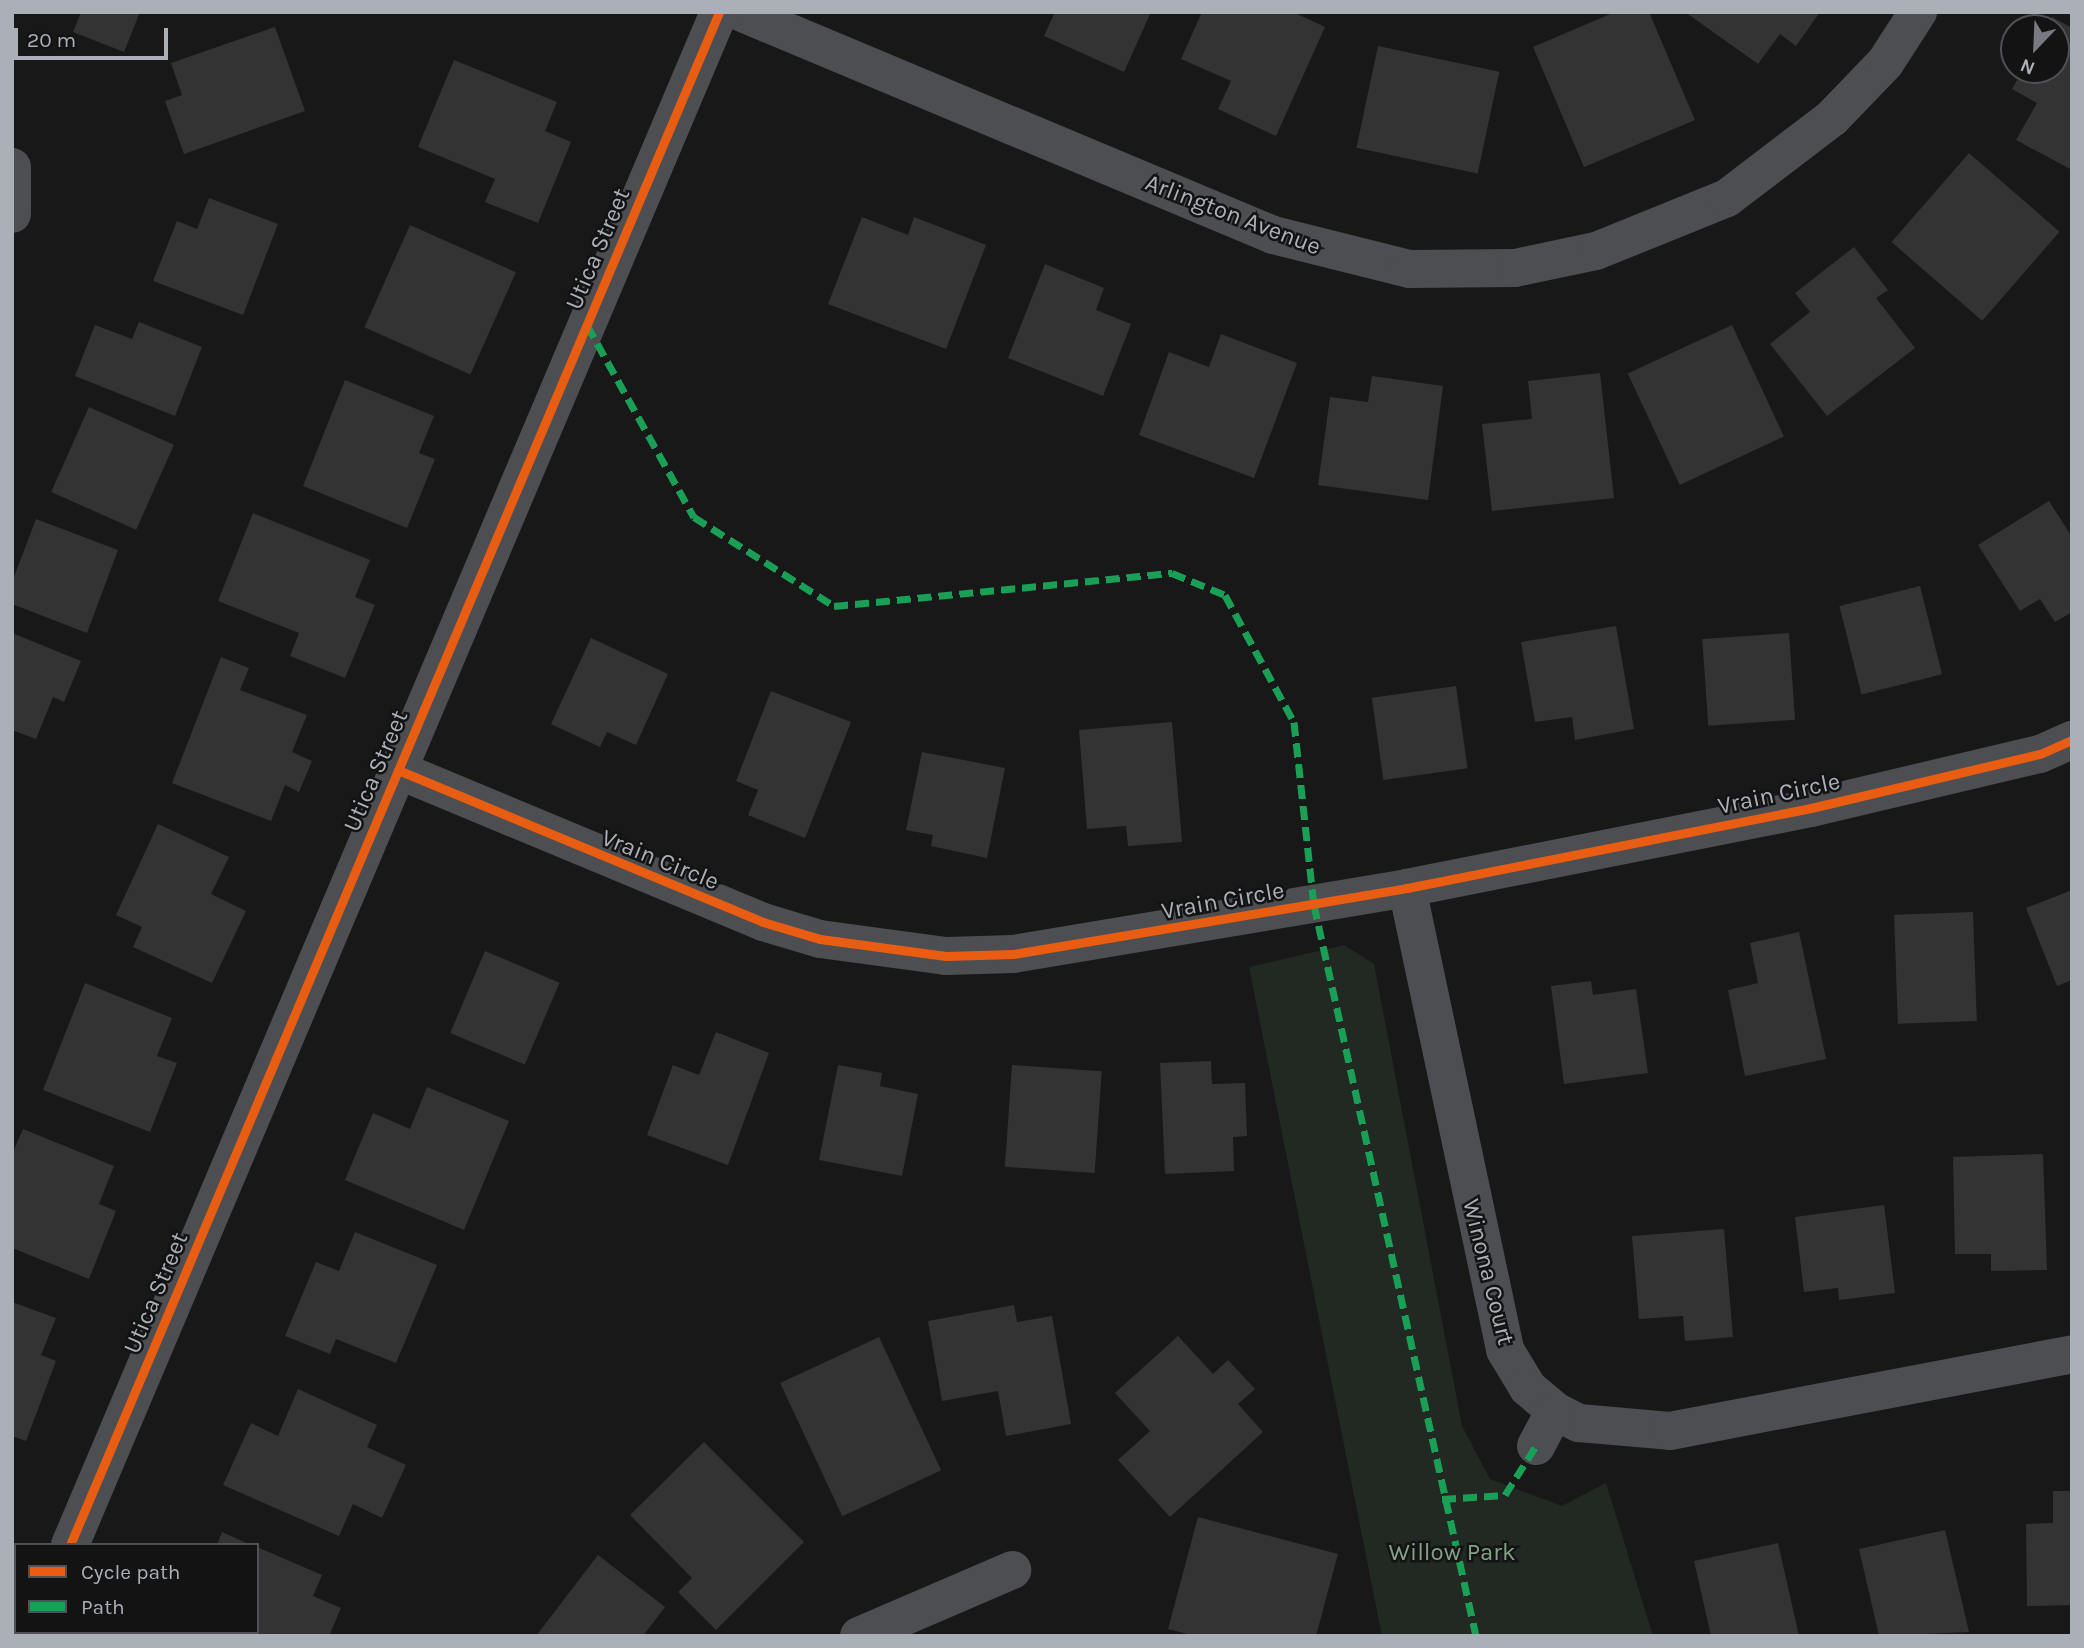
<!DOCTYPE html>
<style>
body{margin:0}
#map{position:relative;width:2084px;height:1648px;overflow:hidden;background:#181819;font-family:Karla,sans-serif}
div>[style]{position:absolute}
.green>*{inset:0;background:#222923}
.building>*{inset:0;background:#333334;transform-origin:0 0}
.minor>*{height:38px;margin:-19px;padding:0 19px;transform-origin:19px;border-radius:19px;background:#4d4e51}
.quiet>*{height:7px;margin-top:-3.5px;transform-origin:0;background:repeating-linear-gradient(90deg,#1a9f57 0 14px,transparent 0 21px)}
.cycleway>*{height:9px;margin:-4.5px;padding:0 4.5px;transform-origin:4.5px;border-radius:4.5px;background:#e95d12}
span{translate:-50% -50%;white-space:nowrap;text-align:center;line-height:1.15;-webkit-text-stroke:5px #131314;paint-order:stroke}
.street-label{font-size:24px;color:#abafb8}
.park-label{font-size:24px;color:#83a285}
.frame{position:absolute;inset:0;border:14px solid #abafb8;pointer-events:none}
.legend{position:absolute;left:14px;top:1543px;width:245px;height:91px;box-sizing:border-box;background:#131314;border:2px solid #505156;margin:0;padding:9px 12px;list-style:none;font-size:21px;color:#abafb8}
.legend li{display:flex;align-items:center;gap:14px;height:35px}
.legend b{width:35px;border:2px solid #505156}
.north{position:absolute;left:2000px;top:14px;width:70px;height:70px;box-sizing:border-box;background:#131314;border:2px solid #505156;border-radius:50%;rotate:203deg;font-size:19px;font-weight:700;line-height:28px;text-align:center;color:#abafb8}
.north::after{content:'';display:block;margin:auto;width:24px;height:32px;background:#787a80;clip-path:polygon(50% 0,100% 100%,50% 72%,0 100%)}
.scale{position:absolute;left:14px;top:28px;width:154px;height:32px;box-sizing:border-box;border:4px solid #abafb8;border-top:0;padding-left:9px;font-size:21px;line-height:24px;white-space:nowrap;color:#abafb8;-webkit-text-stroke:5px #131314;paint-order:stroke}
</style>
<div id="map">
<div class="green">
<i style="clip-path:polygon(1344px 945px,1374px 964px,1462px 1426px,1490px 1479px,1562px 1506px,1606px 1483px,1653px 1636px,1382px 1636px,1249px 967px)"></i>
</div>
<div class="building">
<i style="clip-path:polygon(81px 12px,140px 12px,124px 52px,73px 32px)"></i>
<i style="clip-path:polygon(1055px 12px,1151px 12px,1124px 72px,1044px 36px)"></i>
<i style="clip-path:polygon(1202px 12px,1293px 12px,1325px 27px,1276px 136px,1218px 109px,1231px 81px,1181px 59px)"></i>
<i style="clip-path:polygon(1615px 12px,1649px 12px,1695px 120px,1584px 167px,1533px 47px)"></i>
<i style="clip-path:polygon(1685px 12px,1820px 12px,1796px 46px,1780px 34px,1758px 64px)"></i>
<i style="clip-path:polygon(2052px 17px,2072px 28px,2072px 170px,2016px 140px,2037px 103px,2012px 89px,2023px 70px,2056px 70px,2056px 28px,2046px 28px)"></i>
<i style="clip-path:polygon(275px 27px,305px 111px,184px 154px,165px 101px,182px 95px,171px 63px)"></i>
<i style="left:1378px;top:46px;width:124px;height:104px;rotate:12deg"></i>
<i style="clip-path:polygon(454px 60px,557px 102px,545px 131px,571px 142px,538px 223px,485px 202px,495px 179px,418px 147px)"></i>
<i style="left:1969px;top:153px;width:120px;height:118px;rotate:41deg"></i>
<i style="clip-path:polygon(209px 198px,278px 224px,243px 315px,153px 281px,177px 221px,197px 229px)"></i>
<i style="clip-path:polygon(862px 217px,908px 235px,914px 217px,986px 245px,946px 349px,828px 304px)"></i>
<i style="left:410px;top:225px;width:116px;height:112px;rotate:24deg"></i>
<i style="clip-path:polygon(1854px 247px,1888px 290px,1876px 298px,1915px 348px,1827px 416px,1770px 344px,1810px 312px,1795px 293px)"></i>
<i style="clip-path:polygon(1045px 264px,1104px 288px,1096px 310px,1131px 324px,1103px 396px,1008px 358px)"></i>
<i style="clip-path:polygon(139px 322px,202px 347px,175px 416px,75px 376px,95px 325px,132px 339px)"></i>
<i style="left:1732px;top:325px;width:123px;height:115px;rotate:65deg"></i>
<i style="clip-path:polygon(1221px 334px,1297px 363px,1254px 478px,1139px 435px,1169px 352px,1209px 367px)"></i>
<i style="clip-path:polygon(1600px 373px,1614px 498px,1492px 511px,1482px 424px,1532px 419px,1528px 381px)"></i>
<i style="clip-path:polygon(1372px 376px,1443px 386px,1428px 500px,1318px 485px,1330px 397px,1368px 402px)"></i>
<i style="clip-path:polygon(345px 380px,434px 416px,419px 453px,435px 459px,407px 528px,303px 486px)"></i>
<i style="left:89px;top:407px;width:93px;height:93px;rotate:24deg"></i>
<i style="clip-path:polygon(2049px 501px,2072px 537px,2072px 612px,2055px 622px,2040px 599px,2020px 611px,1978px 545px)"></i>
<i style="clip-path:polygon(253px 513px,370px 560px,355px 597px,375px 605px,345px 678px,290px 656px,299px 633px,218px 601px)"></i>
<i style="clip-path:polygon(36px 519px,118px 550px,87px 633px,12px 604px,12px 582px)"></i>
<i style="left:1920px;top:586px;width:91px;height:83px;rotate:76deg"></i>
<i style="clip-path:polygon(1616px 626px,1634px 729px,1575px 740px,1572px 717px,1535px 722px,1521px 642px)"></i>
<i style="clip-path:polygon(12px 633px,81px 661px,64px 702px,53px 697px,36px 739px,12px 730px)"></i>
<i style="left:1789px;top:633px;width:87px;height:87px;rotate:86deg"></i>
<i style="clip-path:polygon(591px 638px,668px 674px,636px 745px,607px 732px,600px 747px,551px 724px)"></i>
<i style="clip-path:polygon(221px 657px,249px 668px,240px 690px,307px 715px,292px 752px,312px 761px,299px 792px,285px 785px,271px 821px,172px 783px)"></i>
<i style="left:1456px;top:686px;width:83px;height:85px;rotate:82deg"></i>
<i style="clip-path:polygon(771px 691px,851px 722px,805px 838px,748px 815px,758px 790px,736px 781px)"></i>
<i style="clip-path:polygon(1172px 722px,1182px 842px,1128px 846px,1126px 826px,1087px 829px,1079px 730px)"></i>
<i style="clip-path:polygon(922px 752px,1005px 768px,987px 858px,931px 846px,933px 835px,906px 830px)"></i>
<i style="clip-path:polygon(158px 824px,229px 857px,211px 894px,246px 911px,212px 983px,133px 947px,142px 927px,116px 915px)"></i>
<i style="clip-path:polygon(2072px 890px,2072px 980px,2057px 986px,2026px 908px)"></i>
<i style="left:1973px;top:912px;width:109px;height:79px;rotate:88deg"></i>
<i style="clip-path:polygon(1799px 932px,1826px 1059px,1745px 1076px,1728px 990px,1758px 983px,1750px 943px)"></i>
<i style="left:485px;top:951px;width:81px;height:89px;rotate:23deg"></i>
<i style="clip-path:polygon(1591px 981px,1593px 995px,1636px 989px,1648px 1073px,1564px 1084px,1551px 986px)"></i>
<i style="clip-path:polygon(85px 983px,172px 1018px,157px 1056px,177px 1063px,150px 1132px,43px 1090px)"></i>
<i style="clip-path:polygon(716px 1032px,769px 1053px,728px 1165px,647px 1135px,673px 1065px,699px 1075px)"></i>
<i style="clip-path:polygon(1211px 1061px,1212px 1084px,1245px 1083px,1247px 1136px,1233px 1137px,1234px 1171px,1165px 1174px,1160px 1063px)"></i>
<i style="clip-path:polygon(838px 1065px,882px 1073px,880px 1086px,918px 1094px,902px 1176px,819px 1160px)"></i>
<i style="left:1012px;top:1065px;width:90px;height:102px;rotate:4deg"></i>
<i style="clip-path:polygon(427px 1087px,509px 1121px,464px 1230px,345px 1180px,373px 1113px,410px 1129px)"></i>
<i style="clip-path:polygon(23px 1129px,114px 1166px,99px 1204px,116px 1211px,89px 1279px,12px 1248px,12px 1154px)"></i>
<i style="clip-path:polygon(2043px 1154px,2047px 1270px,1991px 1271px,1991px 1254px,1955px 1254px,1953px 1157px)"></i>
<i style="clip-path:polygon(1884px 1205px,1895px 1293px,1839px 1300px,1838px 1288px,1804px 1292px,1795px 1217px)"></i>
<i style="clip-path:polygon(1724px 1229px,1733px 1337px,1685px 1341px,1683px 1316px,1639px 1319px,1632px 1236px)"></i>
<i style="clip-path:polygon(355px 1232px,437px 1265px,396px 1363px,336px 1339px,330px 1354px,285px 1336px,316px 1262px,339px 1271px)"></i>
<i style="clip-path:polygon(12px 1302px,56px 1318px,41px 1355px,56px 1361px,26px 1441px,12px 1436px)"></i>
<i style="clip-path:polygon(1014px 1305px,1017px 1322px,1052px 1316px,1071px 1424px,1006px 1436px,998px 1391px,942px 1401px,928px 1321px)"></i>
<i style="clip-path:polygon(1178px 1336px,1213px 1374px,1228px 1360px,1255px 1389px,1238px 1404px,1263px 1432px,1170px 1517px,1118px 1460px,1150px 1431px,1115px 1393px)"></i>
<i style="left:879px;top:1337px;width:147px;height:109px;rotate:65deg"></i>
<i style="clip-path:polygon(298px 1389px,377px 1425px,367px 1447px,406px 1465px,382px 1518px,353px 1504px,339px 1536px,223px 1485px,251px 1423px,278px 1436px)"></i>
<i style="clip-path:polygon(704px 1442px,804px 1542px,716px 1630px,678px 1592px,692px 1578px,630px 1515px)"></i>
<i style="clip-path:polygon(2053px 1491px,2072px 1491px,2072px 1605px,2027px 1606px,2026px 1524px,2053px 1523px)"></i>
<i style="clip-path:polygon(1198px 1517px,1338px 1554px,1316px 1636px,1195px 1636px,1168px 1629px)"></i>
<i style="clip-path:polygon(1945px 1530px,1969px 1632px,1879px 1636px,1859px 1549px)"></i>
<i style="clip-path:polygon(222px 1532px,251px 1545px,217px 1545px)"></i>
<i style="clip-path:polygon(1778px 1543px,1799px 1636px,1711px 1636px,1694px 1561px)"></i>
<i style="clip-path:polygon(257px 1547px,322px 1575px,313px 1596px,341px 1608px,329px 1636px,166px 1636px,257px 1632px)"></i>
<i style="clip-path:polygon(598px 1555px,665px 1607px,643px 1636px,536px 1636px)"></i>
</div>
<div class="minor">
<i style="left:740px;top:12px;width:578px;rotate:22.7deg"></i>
<i style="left:1273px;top:235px;width:140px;rotate:14deg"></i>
<i style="left:1409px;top:269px;width:106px;rotate:-0.5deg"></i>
<i style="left:1515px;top:268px;width:83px;rotate:-11.9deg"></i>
<i style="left:1596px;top:251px;width:141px;rotate:-22deg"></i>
<i style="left:1727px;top:198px;width:132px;rotate:-37.3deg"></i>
<i style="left:1832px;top:118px;width:76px;rotate:-46.1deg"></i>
<i style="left:1885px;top:63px;width:61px;rotate:-57.1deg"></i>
<i style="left:12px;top:167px;width:47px;rotate:90deg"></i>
<i style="left:398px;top:770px;width:395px;rotate:22.6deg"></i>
<i style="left:763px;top:922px;width:59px;rotate:16.6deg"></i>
<i style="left:820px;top:939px;width:127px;rotate:7.7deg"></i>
<i style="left:946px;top:956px;width:67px;rotate:-1.7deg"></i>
<i style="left:1013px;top:954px;width:399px;rotate:-9.5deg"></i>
<i style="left:1407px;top:888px;width:412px;rotate:-11.2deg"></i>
<i style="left:1811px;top:808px;width:235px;rotate:-13.3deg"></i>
<i style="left:2040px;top:754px;width:35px;rotate:-24deg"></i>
<i style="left:1407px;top:888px;width:472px;rotate:78deg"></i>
<i style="left:1505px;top:1350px;width:44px;rotate:58.8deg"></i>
<i style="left:1528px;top:1388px;width:35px;rotate:40deg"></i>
<i style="left:1555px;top:1411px;width:27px;rotate:27deg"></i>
<i style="left:1579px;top:1423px;width:91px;rotate:5deg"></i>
<i style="left:1670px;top:1431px;width:409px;rotate:-10.8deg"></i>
<i style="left:1536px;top:1446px;width:40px;rotate:-62deg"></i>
<i style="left:70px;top:1545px;width:1665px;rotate:-67.05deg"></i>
<i style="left:32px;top:1636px;width:4px;rotate:-76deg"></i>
<i style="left:859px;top:1636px;width:167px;rotate:-23.3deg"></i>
</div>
<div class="quiet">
<i style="left:587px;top:325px;width:220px;rotate:60.9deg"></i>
<i style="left:694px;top:517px;width:166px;rotate:32.4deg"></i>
<i style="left:834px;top:606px;width:340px;rotate:-5.6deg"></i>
<i style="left:1172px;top:573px;width:57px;rotate:22.5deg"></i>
<i style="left:1225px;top:595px;width:145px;rotate:61.5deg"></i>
<i style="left:1294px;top:722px;width:184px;rotate:83.8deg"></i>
<i style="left:1314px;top:905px;width:749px;rotate:77.5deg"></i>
<i style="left:1442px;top:1499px;width:63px;rotate:-3.6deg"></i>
<i style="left:1505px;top:1495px;width:58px;rotate:-57.7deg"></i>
</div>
<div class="cycleway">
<i style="left:398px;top:770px;width:395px;rotate:22.6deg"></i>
<i style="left:763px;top:922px;width:59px;rotate:16.6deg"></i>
<i style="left:820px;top:939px;width:127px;rotate:7.7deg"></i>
<i style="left:946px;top:956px;width:67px;rotate:-1.7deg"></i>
<i style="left:1013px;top:954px;width:399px;rotate:-9.5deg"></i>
<i style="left:1407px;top:888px;width:412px;rotate:-11.2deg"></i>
<i style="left:1811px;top:808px;width:235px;rotate:-13.3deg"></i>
<i style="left:2040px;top:754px;width:35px;rotate:-24deg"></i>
<i style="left:70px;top:1545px;width:1665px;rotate:-67.05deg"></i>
</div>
<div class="street-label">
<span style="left:1233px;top:215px;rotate:21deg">Arlington Avenue</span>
<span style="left:598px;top:249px;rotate:-67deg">Utica Street</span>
<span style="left:376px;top:771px;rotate:-67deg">Utica Street</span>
<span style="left:1779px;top:794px;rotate:-12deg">Vrain Circle</span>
<span style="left:660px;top:860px;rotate:22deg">Vrain Circle</span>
<span style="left:1223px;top:901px;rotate:-10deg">Vrain Circle</span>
<span style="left:1488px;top:1272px;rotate:76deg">Winona Court</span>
<span style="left:156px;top:1293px;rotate:-67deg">Utica Street</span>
</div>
<div class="park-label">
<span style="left:1452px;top:1553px">Willow Park</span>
</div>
<div class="frame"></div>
<ul class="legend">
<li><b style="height:9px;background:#e95d12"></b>Cycle path</li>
<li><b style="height:9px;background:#1a9f57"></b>Path</li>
</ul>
<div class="north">N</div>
<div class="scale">20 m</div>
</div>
